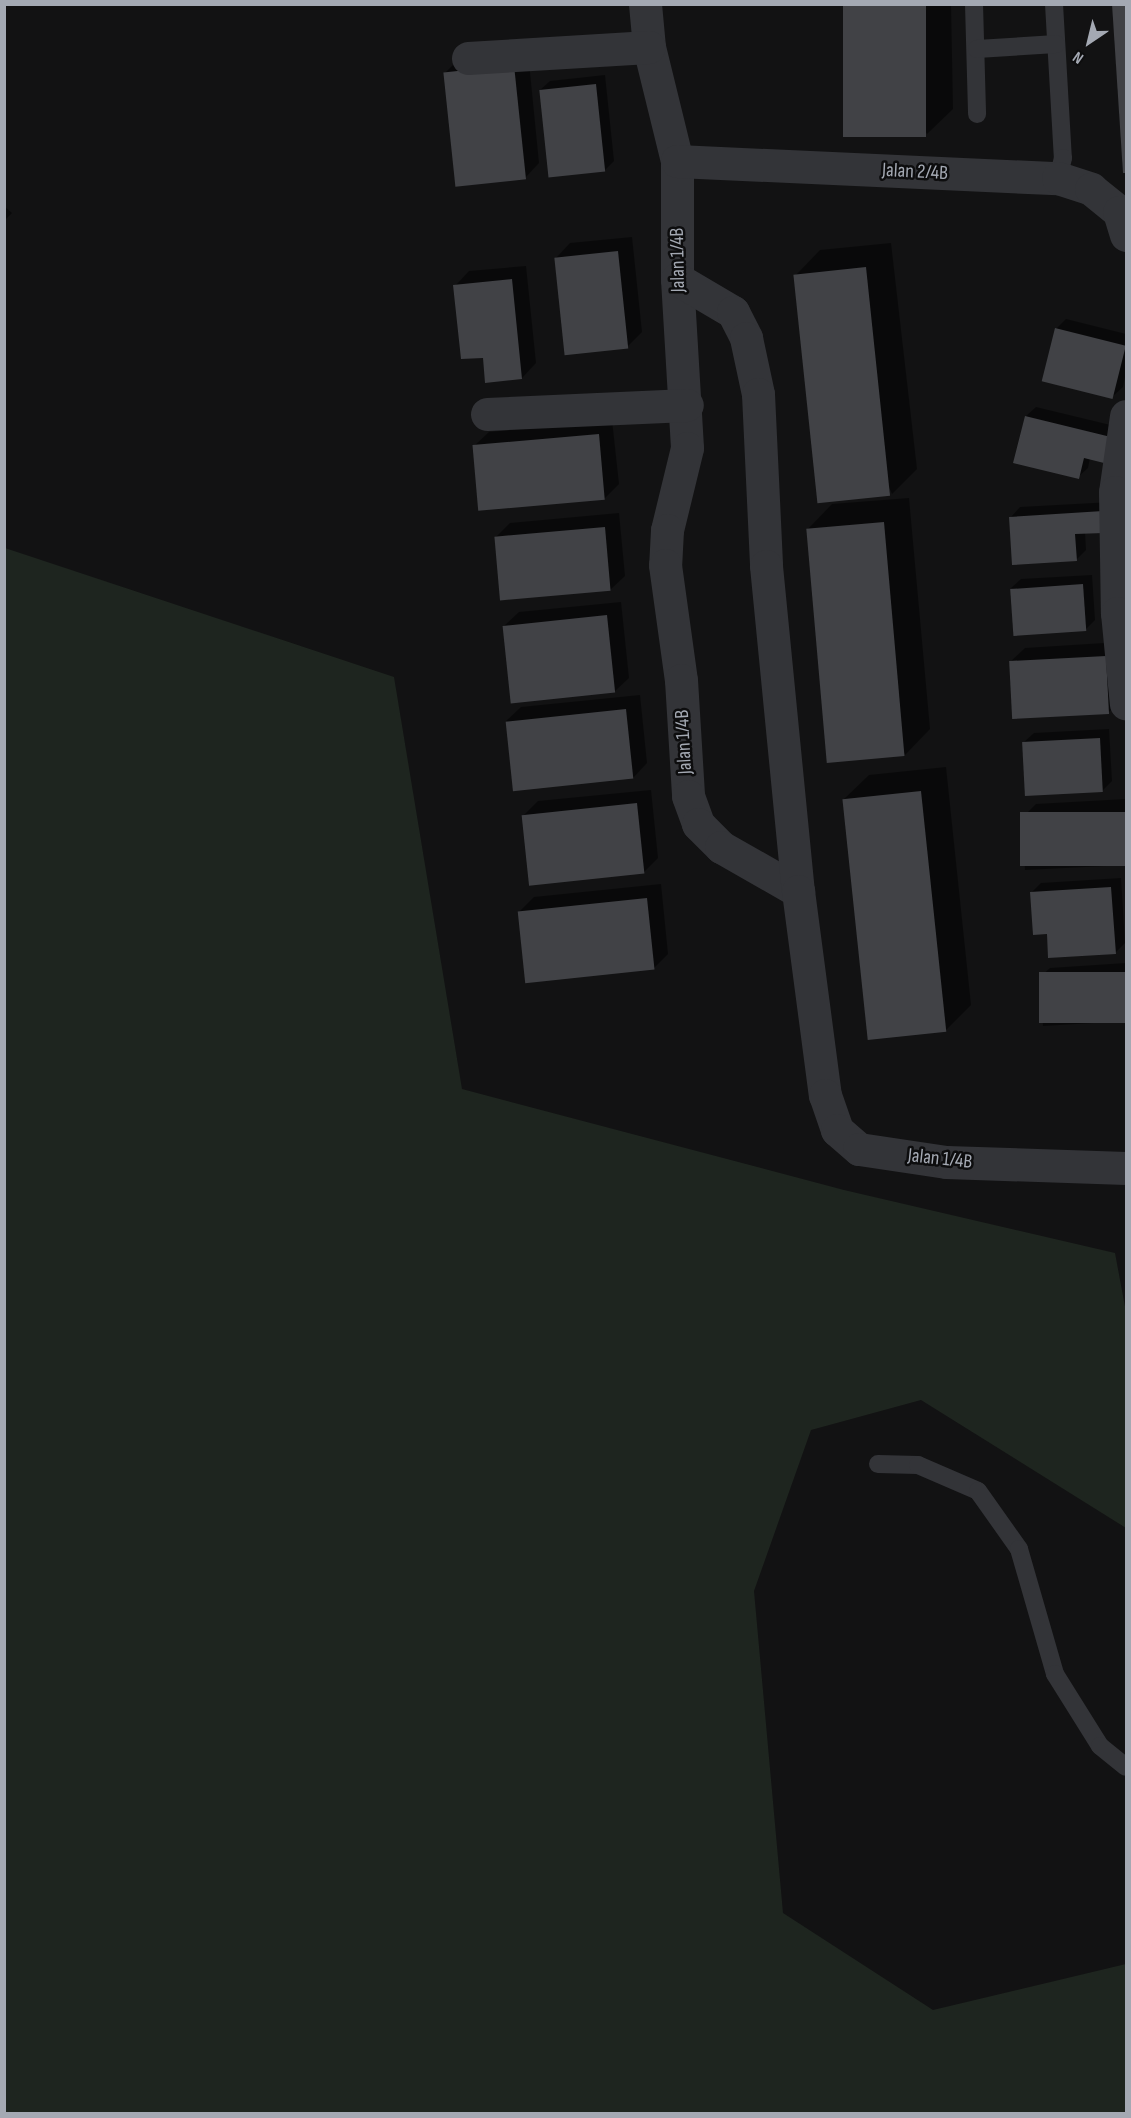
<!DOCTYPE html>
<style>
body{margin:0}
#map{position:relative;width:1131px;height:2118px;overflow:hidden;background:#121213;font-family:"Sofia Sans Condensed",sans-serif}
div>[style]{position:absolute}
.green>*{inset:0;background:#1e251f}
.shadow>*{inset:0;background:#0007}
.building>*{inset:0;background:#414246;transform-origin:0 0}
.lane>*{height:18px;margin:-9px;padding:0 9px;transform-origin:9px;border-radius:9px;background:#333438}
.street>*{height:33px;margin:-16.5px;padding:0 16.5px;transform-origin:16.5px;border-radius:16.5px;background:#333438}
span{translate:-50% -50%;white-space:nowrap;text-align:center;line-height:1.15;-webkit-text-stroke:5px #0d0d0e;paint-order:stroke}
.street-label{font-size:20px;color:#a4a9b3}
.frame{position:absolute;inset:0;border:6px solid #a4a9b3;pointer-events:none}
.north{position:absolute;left:1059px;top:12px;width:60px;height:60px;-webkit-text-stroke:4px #0d0d0e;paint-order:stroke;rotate:215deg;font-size:16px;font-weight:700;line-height:24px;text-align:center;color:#a4a9b3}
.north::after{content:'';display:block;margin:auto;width:21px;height:27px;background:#a4a9b3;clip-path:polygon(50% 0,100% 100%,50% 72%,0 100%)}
</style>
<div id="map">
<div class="green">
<i style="clip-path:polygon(5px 548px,394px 677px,462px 1089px,844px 1190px,1115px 1253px,1126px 1312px,1126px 1528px,921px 1400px,811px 1430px,754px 1591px,783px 1913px,933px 2010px,1126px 1964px,1126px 2113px,5px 2113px)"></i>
</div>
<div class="shadow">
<i style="clip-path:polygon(845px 4px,951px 4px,953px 109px,927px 134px)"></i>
<i style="clip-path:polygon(1113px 4px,1126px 4px,1126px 171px,1124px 171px)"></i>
<i style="clip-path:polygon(528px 52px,539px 163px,525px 178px,445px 73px,459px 59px)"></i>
<i style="clip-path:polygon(605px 75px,614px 161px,604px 171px,540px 90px,550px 81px)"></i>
<i style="clip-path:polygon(4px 206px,12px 213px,4px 221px)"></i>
<i style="clip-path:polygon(632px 237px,642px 332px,627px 347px,556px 258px,570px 243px)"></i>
<i style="clip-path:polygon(891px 243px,917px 469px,892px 494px,795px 276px,820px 250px)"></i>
<i style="clip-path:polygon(526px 266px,536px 363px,522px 378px,484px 356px,455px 286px,469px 271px)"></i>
<i style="clip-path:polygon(1066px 319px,1126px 334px,1126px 372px,1123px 387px,1113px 396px,1056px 329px)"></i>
<i style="clip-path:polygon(1036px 407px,1123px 428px,1090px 458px,1088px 468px,1078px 477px,1026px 416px)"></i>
<i style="clip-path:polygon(612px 420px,619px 484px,604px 499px,474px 446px,489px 432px)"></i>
<i style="clip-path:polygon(909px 498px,930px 729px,905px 755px,807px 530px,832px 504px)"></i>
<i style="clip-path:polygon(1112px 502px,1085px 532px,1086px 550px,1077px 559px,1011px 517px,1020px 507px)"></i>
<i style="clip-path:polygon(619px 513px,625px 576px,610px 590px,496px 537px,510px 523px)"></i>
<i style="clip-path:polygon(1092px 575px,1095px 620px,1086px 629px,1011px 588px,1021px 579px)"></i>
<i style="clip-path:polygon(621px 602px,629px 678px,614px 692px,504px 626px,519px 612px)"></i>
<i style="clip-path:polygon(1120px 642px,1123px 698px,1109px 712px,1010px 662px,1025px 648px)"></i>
<i style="clip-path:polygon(640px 695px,647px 763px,633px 778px,506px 721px,521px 707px)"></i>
<i style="clip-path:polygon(1109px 729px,1112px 781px,1103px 790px,1024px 742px,1034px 733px)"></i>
<i style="clip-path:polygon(946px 767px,971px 1005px,946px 1030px,843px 800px,869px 775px)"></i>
<i style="clip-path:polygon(651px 790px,658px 858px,644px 872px,524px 815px,538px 801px)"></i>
<i style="clip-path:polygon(1126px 799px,1126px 865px,1025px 870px,1022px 818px,1036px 804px)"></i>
<i style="clip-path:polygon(1121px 878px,1125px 943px,1115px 953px,1048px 932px,1032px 892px,1041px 883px)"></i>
<i style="clip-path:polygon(661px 884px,668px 954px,654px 968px,520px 911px,534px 897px)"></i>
<i style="clip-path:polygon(1126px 963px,1126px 1021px,1043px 1026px,1040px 977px,1050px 968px)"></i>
</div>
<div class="building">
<i style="left:843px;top:4px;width:83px;height:133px"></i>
<i style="clip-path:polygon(1112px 4px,1126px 4px,1126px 173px,1123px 173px)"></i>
<i style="left:514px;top:65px;width:115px;height:71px;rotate:84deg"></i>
<i style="left:596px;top:84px;width:88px;height:57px;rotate:84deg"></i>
<i style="left:618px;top:251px;width:98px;height:64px;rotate:84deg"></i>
<i style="left:866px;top:267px;width:230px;height:73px;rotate:84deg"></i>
<i style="clip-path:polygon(512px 279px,522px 379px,485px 383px,483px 358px,461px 359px,453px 285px)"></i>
<i style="left:1055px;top:328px;width:73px;height:55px;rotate:14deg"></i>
<i style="clip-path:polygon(1025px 416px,1115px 438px,1108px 464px,1084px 458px,1079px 479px,1013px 463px)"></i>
<i style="left:599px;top:434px;width:66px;height:127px;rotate:85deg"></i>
<i style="clip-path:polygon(1103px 511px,1104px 533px,1075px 534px,1077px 561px,1012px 565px,1009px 517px)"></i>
<i style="left:884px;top:522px;width:235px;height:78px;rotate:85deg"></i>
<i style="left:605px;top:527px;width:64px;height:111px;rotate:85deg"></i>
<i style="left:1083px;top:584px;width:47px;height:73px;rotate:86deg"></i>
<i style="left:607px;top:615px;width:78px;height:105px;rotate:84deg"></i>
<i style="left:1106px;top:656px;width:58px;height:97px;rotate:87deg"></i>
<i style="left:626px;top:709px;width:70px;height:121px;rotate:84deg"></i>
<i style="left:1100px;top:738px;width:54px;height:78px;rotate:87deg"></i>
<i style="left:921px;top:791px;width:242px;height:79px;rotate:84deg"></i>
<i style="left:637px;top:803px;width:71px;height:116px;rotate:84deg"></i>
<i style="left:1126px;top:812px;width:54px;height:106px;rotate:90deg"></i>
<i style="clip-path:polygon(1111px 887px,1116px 954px,1048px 958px,1047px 934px,1033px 935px,1030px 892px)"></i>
<i style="left:647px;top:898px;width:72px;height:130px;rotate:84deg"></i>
<i style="left:1126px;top:972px;width:51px;height:87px;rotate:90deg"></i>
</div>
<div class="lane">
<i style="left:974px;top:4px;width:110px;rotate:88.4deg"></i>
<i style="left:1054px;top:4px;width:154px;rotate:86.7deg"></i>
<i style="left:1063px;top:158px;width:21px;rotate:104deg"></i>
<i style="left:977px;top:49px;width:79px;rotate:-3.6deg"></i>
<i style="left:878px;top:1464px;width:40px;rotate:1.4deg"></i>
<i style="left:918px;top:1465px;width:65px;rotate:23.4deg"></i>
<i style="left:978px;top:1491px;width:71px;rotate:54.7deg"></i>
<i style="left:1019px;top:1549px;width:130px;rotate:73.9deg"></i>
<i style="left:1055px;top:1674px;width:85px;rotate:58deg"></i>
<i style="left:1100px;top:1746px;width:33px;rotate:39deg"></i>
</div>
<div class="street">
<i style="left:645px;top:4px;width:43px;rotate:84.7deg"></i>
<i style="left:649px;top:47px;width:117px;rotate:76.2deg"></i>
<i style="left:677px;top:161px;width:118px;rotate:90deg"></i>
<i style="left:677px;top:279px;width:169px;rotate:86.6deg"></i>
<i style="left:687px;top:448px;width:84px;rotate:103.7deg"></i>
<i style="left:667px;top:530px;width:35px;rotate:93deg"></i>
<i style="left:665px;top:565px;width:116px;rotate:82.1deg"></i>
<i style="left:681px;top:680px;width:116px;rotate:86.5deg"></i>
<i style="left:688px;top:796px;width:30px;rotate:70deg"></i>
<i style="left:698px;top:824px;width:33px;rotate:45deg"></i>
<i style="left:721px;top:847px;width:89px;rotate:29.7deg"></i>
<i style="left:468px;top:58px;width:181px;rotate:-3.5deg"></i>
<i style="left:677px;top:161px;width:381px;rotate:2.6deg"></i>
<i style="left:1058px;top:178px;width:35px;rotate:18deg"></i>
<i style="left:1091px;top:189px;width:36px;rotate:39deg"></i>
<i style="left:1119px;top:212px;width:24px;rotate:73deg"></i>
<i style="left:677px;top:279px;width:65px;rotate:30.5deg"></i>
<i style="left:733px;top:312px;width:29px;rotate:63deg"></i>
<i style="left:746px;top:338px;width:57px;rotate:77.9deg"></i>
<i style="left:758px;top:394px;width:172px;rotate:87.3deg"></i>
<i style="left:766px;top:566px;width:327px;rotate:84.4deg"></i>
<i style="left:798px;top:891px;width:206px;rotate:82.5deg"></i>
<i style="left:825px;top:1095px;width:37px;rotate:71deg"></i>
<i style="left:837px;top:1130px;width:29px;rotate:41deg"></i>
<i style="left:859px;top:1149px;width:88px;rotate:8.5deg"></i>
<i style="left:946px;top:1162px;width:180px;rotate:1.9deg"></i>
<i style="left:487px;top:414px;width:200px;rotate:-2.6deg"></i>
<i style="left:1126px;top:416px;width:77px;rotate:98.2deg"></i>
<i style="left:1115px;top:492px;width:121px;rotate:89.1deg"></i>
<i style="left:1117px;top:613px;width:91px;rotate:84.4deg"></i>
</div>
<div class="street-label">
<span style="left:915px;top:172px;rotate:3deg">Jalan 2/4B</span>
<span style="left:678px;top:260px;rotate:-91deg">Jalan 1/4B</span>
<span style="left:684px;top:742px;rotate:-93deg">Jalan 1/4B</span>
<span style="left:940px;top:1159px;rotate:6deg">Jalan 1/4B</span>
</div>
<div class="frame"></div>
<div class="north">N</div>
</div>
